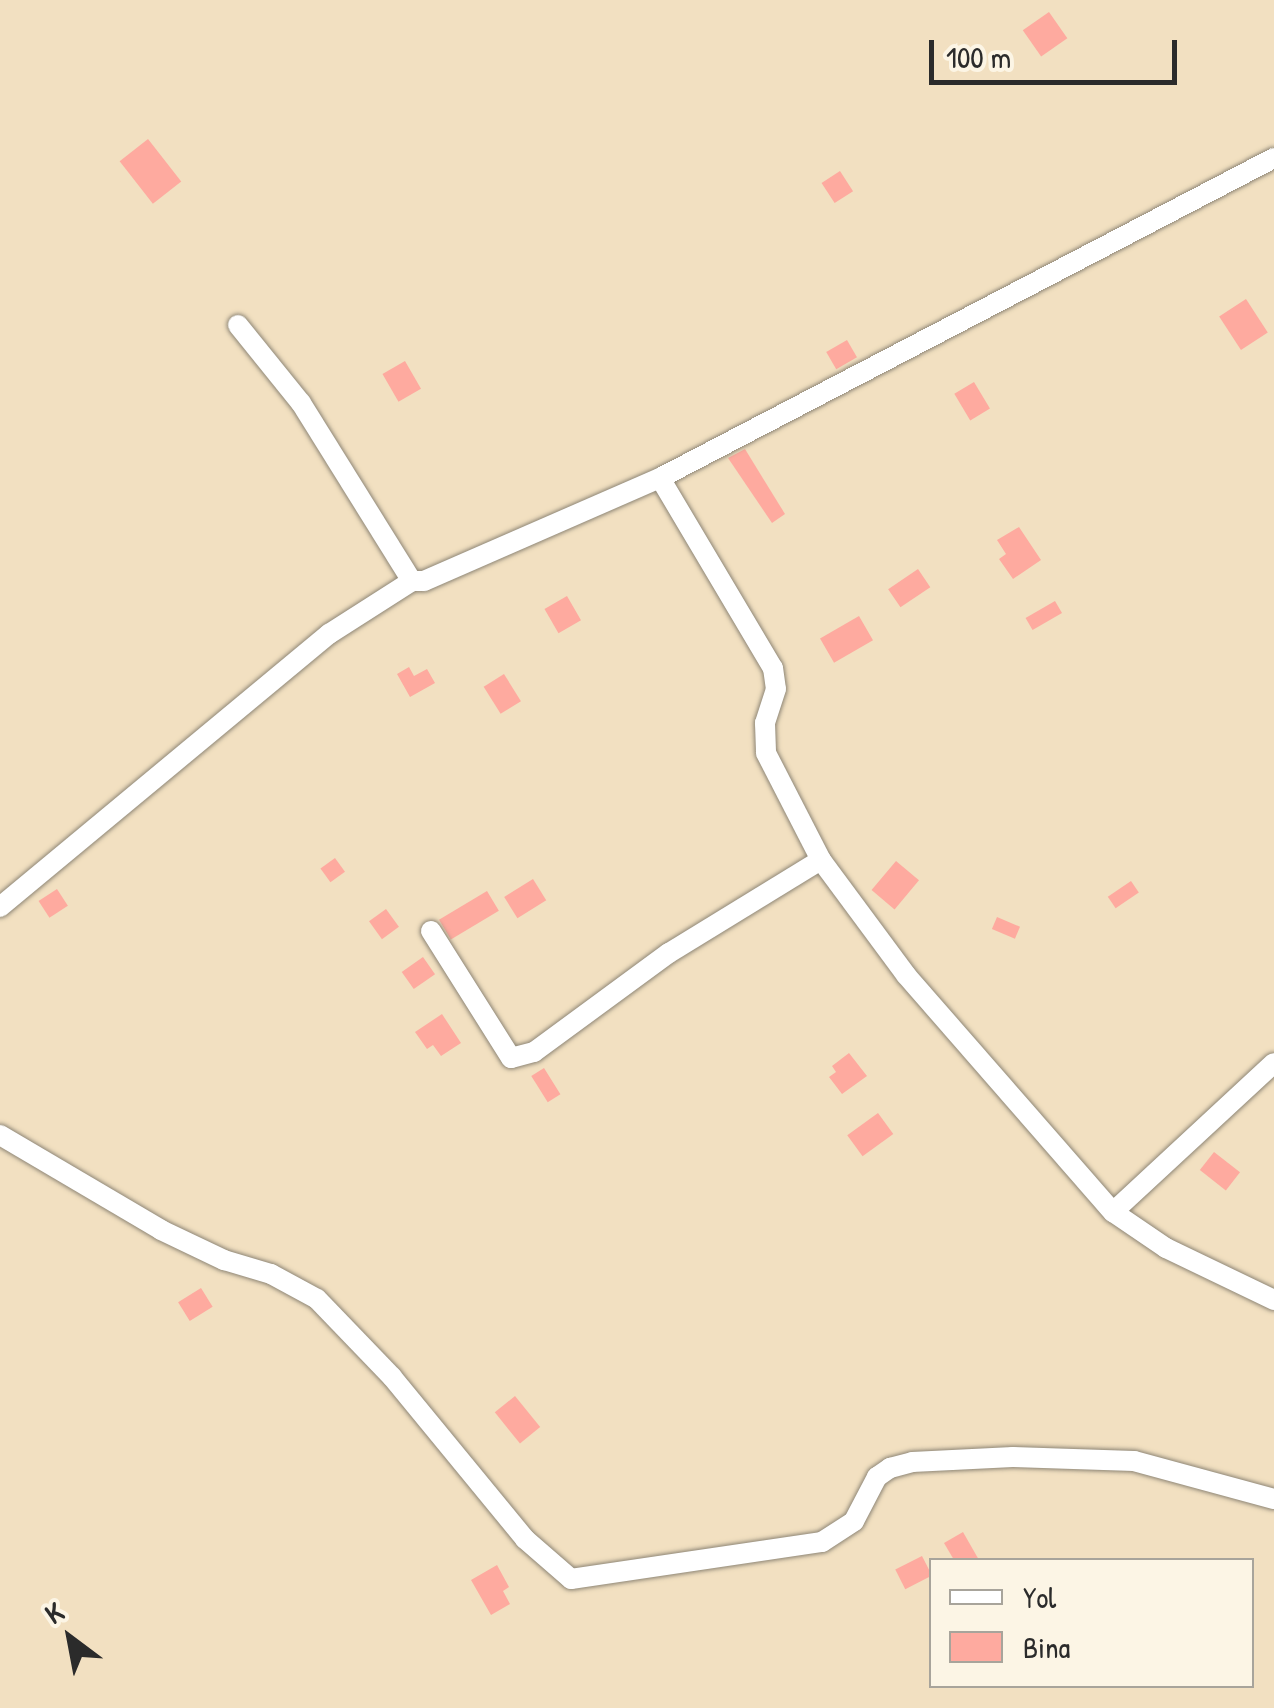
<!DOCTYPE html>
<style>
body{margin:0}
#map{position:relative;width:1274px;height:1708px;overflow:hidden;background:#f2e0c1;font-family:"Patrick Hand",sans-serif}
div>[style]{position:absolute}
.building>*{inset:0;background:#feaa9f;transform-origin:0 0}
.roads{filter:drop-shadow(0 0 2px #8e8676) drop-shadow(0 0 2px #8e8676)}
.minor>*{height:20px;margin:-10px;padding:0 10px;transform-origin:10px;border-radius:10px;background:#fff}
span{translate:-50% -50%;white-space:nowrap;text-align:center;line-height:1.15;-webkit-text-stroke:9px #fcf5e5;paint-order:stroke}
.legend{position:absolute;left:929px;top:1558px;width:325px;height:130px;box-sizing:border-box;background:#fcf5e5;border:2px solid #a8a49b;margin:0;padding:12px 18px;list-style:none;font-size:30px;color:#2b2b2b}
.legend li{display:flex;align-items:center;gap:20px;height:50px}
.legend b{width:50px;border:2px solid #a8a49b}
.north{position:absolute;left:20px;top:1588px;width:100px;height:100px;-webkit-text-stroke:8px #fcf5e5;paint-order:stroke;rotate:328deg;font-size:28px;font-weight:700;line-height:40px;text-align:center;color:#2b2b2b}
.north::after{content:'';display:block;margin:auto;width:35px;height:45px;background:#2b2b2b;clip-path:polygon(50% 0,100% 100%,50% 72%,0 100%)}
.scale{position:absolute;left:929px;top:40px;width:248px;height:45px;box-sizing:border-box;border:5px solid #2b2b2b;border-top:0;padding-left:12px;font-size:30px;line-height:35px;white-space:nowrap;color:#2b2b2b;-webkit-text-stroke:8px #fcf5e5;paint-order:stroke}
</style>
<div id="map">
<div class="building">
<i style="left:1049px;top:12px;width:32px;height:32px;rotate:55deg"></i>
<i style="left:148px;top:139px;width:54px;height:36px;rotate:52deg"></i>
<i style="left:840px;top:171px;width:24px;height:22px;rotate:57deg"></i>
<i style="left:1246px;top:299px;width:40px;height:32px;rotate:57deg"></i>
<i style="left:847px;top:340px;width:20px;height:24px;rotate:60deg"></i>
<i style="left:405px;top:361px;width:32px;height:26px;rotate:60deg"></i>
<i style="left:974px;top:382px;width:31px;height:23px;rotate:59deg"></i>
<i style="clip-path:polygon(745px 449px,785px 514px,772px 523px,728px 458px)"></i>
<i style="clip-path:polygon(1019px 527px,1041px 560px,1013px 579px,999px 559px,1006px 554px,997px 540px)"></i>
<i style="left:918px;top:569px;width:22px;height:36px;rotate:56deg"></i>
<i style="left:567px;top:596px;width:28px;height:26px;rotate:60deg"></i>
<i style="left:1055px;top:601px;width:14px;height:34px;rotate:60deg"></i>
<i style="left:859px;top:616px;width:28px;height:45px;rotate:60deg"></i>
<i style="clip-path:polygon(409px 667px,414px 676px,427px 669px,435px 683px,410px 697px,397px 674px)"></i>
<i style="left:504px;top:674px;width:32px;height:24px;rotate:58deg"></i>
<i style="left:335px;top:858px;width:17px;height:18px;rotate:54deg"></i>
<i style="left:896px;top:861px;width:30px;height:38px;rotate:40deg"></i>
<i style="left:533px;top:879px;width:25px;height:34px;rotate:58deg"></i>
<i style="left:1131px;top:881px;width:14px;height:28px;rotate:56deg"></i>
<i style="left:57px;top:889px;width:20px;height:22px;rotate:57deg"></i>
<i style="left:487px;top:891px;width:23px;height:56px;rotate:59deg"></i>
<i style="left:386px;top:909px;width:22px;height:21px;rotate:54deg"></i>
<i style="left:997px;top:917px;width:25px;height:13px;rotate:23deg"></i>
<i style="left:423px;top:957px;width:21px;height:26px;rotate:55deg"></i>
<i style="clip-path:polygon(442px 1014px,461px 1043px,441px 1056px,433px 1045px,427px 1049px,415px 1032px)"></i>
<i style="clip-path:polygon(849px 1053px,867px 1076px,842px 1094px,829px 1077px,836px 1072px,832px 1066px)"></i>
<i style="left:544px;top:1068px;width:31px;height:15px;rotate:58deg"></i>
<i style="left:878px;top:1113px;width:26px;height:38px;rotate:54deg"></i>
<i style="left:1214px;top:1152px;width:33px;height:23px;rotate:38deg"></i>
<i style="left:201px;top:1288px;width:22px;height:27px;rotate:58deg"></i>
<i style="left:515px;top:1396px;width:40px;height:26px;rotate:51deg"></i>
<i style="clip-path:polygon(963px 1532px,979px 1560px,954px 1560px,944px 1543px)"></i>
<i style="left:922px;top:1556px;width:22px;height:30px;rotate:63deg"></i>
<i style="clip-path:polygon(497px 1565px,509px 1587px,503px 1591px,510px 1604px,491px 1615px,471px 1580px)"></i>
</div>
<div class="roads">
<div class="minor">
<i style="left:238px;top:325px;width:100px;rotate:51.1deg"></i>
<i style="left:301px;top:403px;width:210px;rotate:58.1deg"></i>
<i style="left:660px;top:478px;width:221px;rotate:59.3deg"></i>
<i style="left:773px;top:668px;width:21px;rotate:82deg"></i>
<i style="left:776px;top:689px;width:36px;rotate:108deg"></i>
<i style="left:765px;top:723px;width:30px;rotate:88deg"></i>
<i style="left:766px;top:753px;width:120px;rotate:62.8deg"></i>
<i style="left:821px;top:860px;width:143px;rotate:53.5deg"></i>
<i style="left:906px;top:975px;width:315px;rotate:48.9deg"></i>
<i style="left:1113px;top:1212px;width:64px;rotate:34.2deg"></i>
<i style="left:1166px;top:1248px;width:120px;rotate:25.7deg"></i>
<i style="left:0;top:907px;width:428px;rotate:-39.7deg"></i>
<i style="left:329px;top:634px;width:98px;rotate:-32.6deg"></i>
<i style="left:412px;top:581px;width:12px"></i>
<i style="left:424px;top:581px;width:257px;rotate:-23.6deg"></i>
<i style="left:660px;top:478px;width:692px;rotate:-27.53deg"></i>
<i style="left:431px;top:931px;width:150px;rotate:57.8deg"></i>
<i style="left:511px;top:1058px;width:24px;rotate:-15deg"></i>
<i style="left:534px;top:1052px;width:167px;rotate:-36.3deg"></i>
<i style="left:669px;top:953px;width:178px;rotate:-31.5deg"></i>
<i style="left:0;top:1135px;width:187px;rotate:30.5deg"></i>
<i style="left:161px;top:1230px;width:70px;rotate:25.5deg"></i>
<i style="left:224px;top:1260px;width:49px;rotate:16.6deg"></i>
<i style="left:271px;top:1274px;width:52px;rotate:28.5deg"></i>
<i style="left:317px;top:1299px;width:108px;rotate:46.1deg"></i>
<i style="left:392px;top:1377px;width:210px;rotate:50.6deg"></i>
<i style="left:525px;top:1539px;width:61px;rotate:41deg"></i>
<i style="left:571px;top:1579px;width:254px;rotate:-8.4deg"></i>
<i style="left:822px;top:1542px;width:38px;rotate:-33deg"></i>
<i style="left:854px;top:1521px;width:50px;rotate:-62.4deg"></i>
<i style="left:877px;top:1477px;width:16px;rotate:-35deg"></i>
<i style="left:890px;top:1468px;width:23px;rotate:-15deg"></i>
<i style="left:912px;top:1462px;width:101px;rotate:-2.8deg"></i>
<i style="left:1013px;top:1457px;width:121px;rotate:1.9deg"></i>
<i style="left:1134px;top:1461px;width:145px;rotate:15.2deg"></i>
<i style="left:1113px;top:1212px;width:219px;rotate:-42.8deg"></i>
</div>
</div>
<ul class="legend">
<li><b style="height:12px;background:#fff"></b>Yol</li>
<li><b style="height:28px;background:#feaa9f"></b>Bina</li>
</ul>
<div class="north">K</div>
<div class="scale">100 m</div>
</div>
